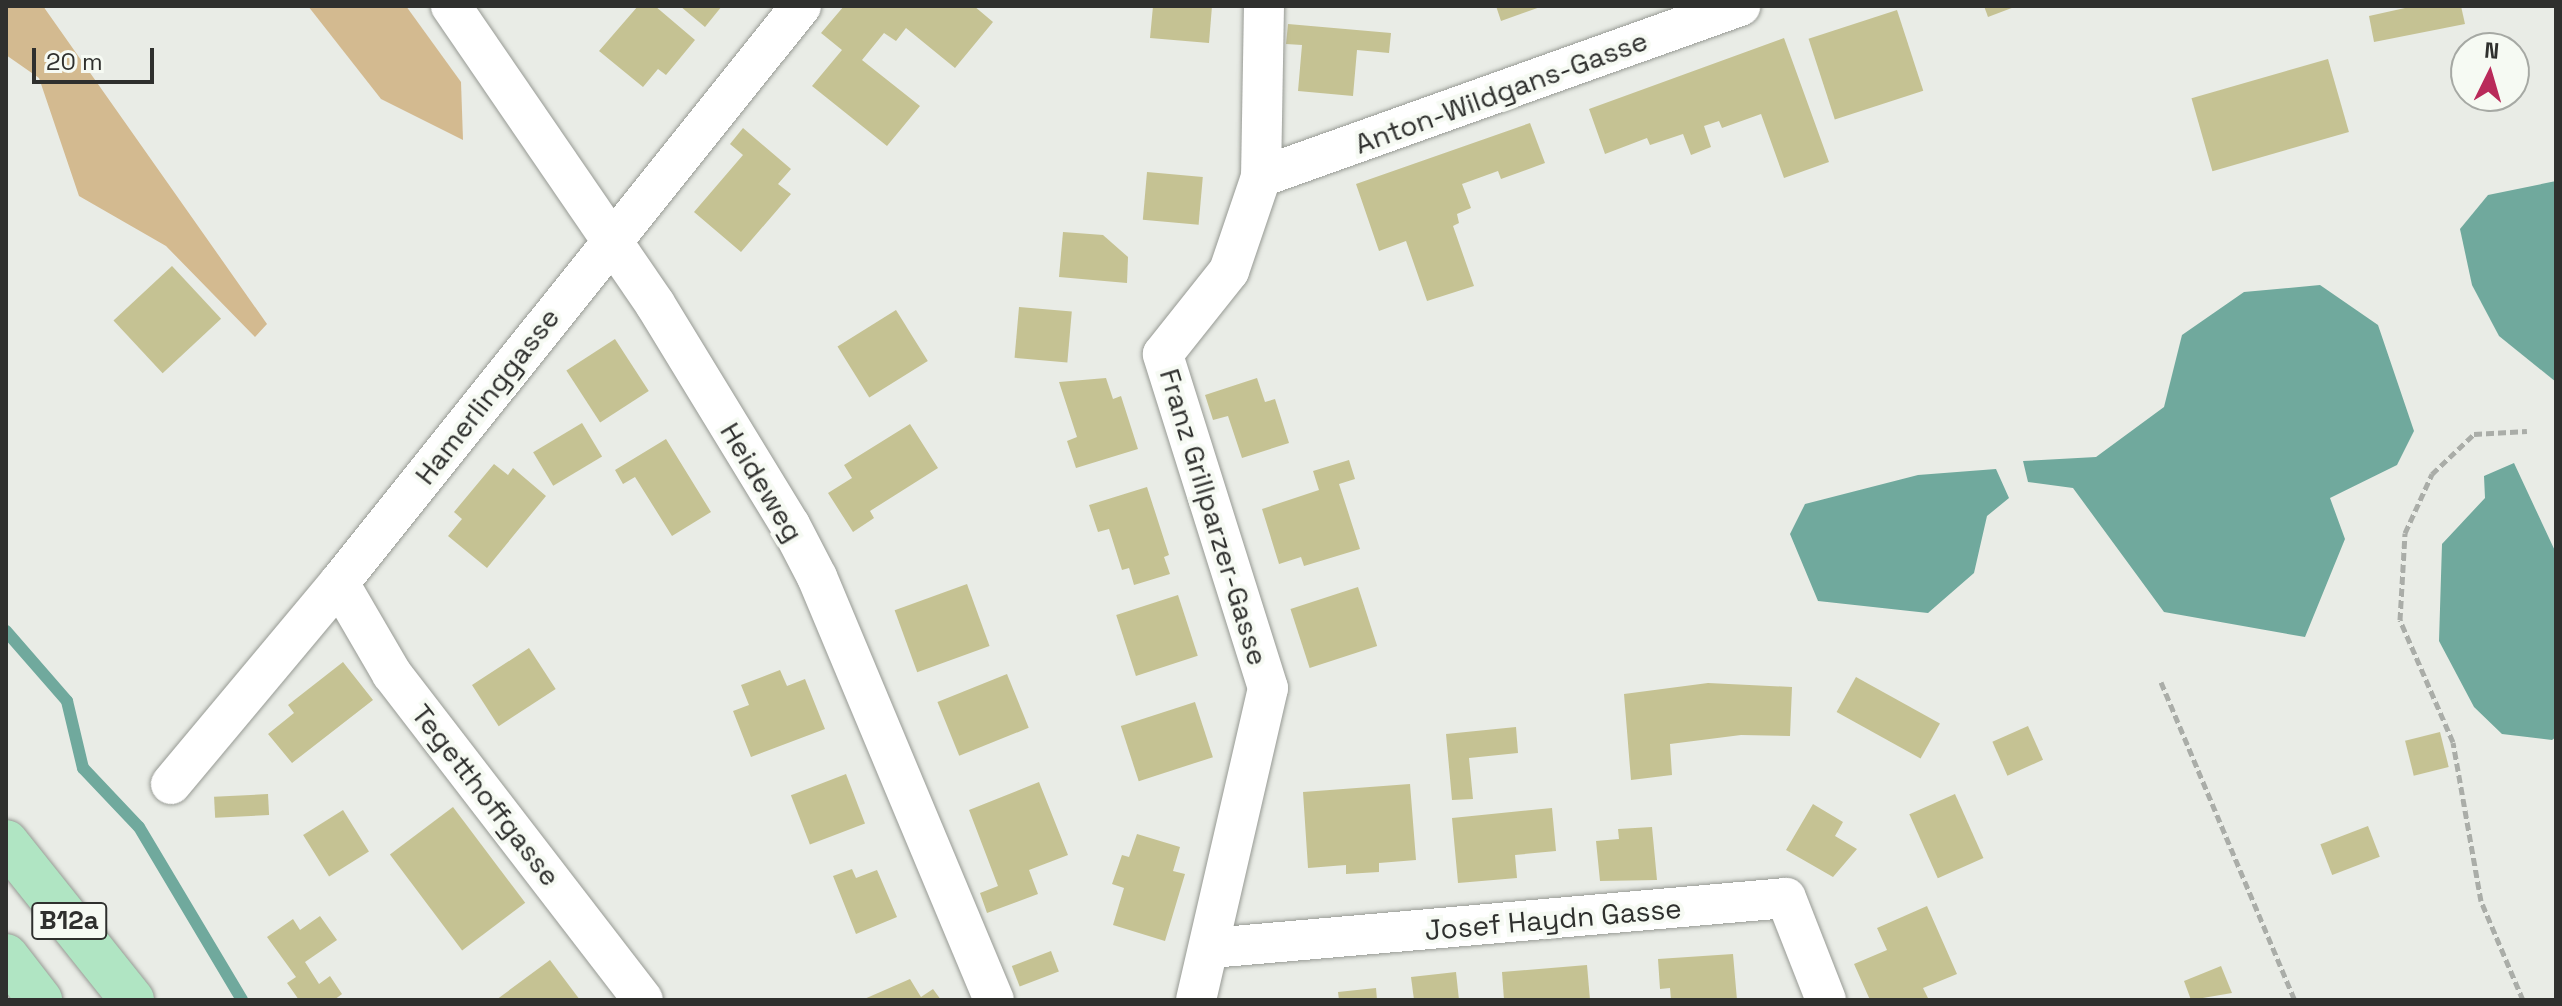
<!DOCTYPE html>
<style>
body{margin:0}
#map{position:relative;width:2562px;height:1006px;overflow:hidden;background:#e9ece6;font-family:"Space Grotesk",sans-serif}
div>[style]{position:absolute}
.forest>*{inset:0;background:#d3ba90}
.water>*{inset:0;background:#70a99d}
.stream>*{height:12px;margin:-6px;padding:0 6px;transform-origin:6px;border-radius:6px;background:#70a99d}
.building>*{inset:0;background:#c5c293;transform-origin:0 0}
.path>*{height:5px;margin-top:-2.5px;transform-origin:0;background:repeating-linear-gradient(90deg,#aaada8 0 8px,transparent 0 12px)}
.roads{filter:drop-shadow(0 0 2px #979a94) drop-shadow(0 0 2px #979a94)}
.street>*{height:40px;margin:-20px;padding:0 20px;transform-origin:20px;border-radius:20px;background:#fff}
.primary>*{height:44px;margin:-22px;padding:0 22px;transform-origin:22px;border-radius:22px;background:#b0e5c3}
span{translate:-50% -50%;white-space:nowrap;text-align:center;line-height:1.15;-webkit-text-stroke:8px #f6faf3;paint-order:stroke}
.shield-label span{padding:2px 6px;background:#f6faf3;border:2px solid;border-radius:6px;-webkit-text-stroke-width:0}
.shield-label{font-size:26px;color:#2f302e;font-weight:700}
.street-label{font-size:28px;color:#2f302e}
.frame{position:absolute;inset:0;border:8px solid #2f302e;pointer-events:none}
.north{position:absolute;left:2450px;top:32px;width:80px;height:80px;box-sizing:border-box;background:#f6faf3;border:2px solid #a6a9a4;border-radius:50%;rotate:5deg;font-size:22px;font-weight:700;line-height:32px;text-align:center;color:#2f302e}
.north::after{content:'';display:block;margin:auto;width:28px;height:36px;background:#b92a5a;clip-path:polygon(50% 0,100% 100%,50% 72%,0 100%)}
.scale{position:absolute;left:32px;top:48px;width:122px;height:36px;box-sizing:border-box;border:4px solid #2f302e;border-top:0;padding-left:10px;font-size:24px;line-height:28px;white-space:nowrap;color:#2f302e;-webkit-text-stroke:6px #f6faf3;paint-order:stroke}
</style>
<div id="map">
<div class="forest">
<i style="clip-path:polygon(6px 6px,43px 6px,267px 324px,255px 337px,166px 246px,79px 196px,39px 78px,6px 55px)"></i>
<i style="clip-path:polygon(308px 6px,406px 6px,461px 82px,463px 140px,381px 99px)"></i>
</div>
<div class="water">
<i style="clip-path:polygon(2556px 181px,2556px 382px,2499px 336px,2472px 285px,2460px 229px,2488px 195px)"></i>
<i style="clip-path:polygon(2320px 285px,2378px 325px,2414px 431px,2397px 465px,2330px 498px,2345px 539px,2305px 637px,2164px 612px,2073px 488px,2028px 482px,2023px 461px,2096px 457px,2164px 407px,2182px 335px,2244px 292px)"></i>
<i style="clip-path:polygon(2514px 463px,2556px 553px,2556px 737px,2552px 740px,2502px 734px,2474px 707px,2439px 641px,2442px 544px,2485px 498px,2484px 476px)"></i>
<i style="clip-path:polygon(1996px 469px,2009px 498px,1987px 516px,1974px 573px,1928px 613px,1818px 601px,1790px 534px,1805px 504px,1918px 475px)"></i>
</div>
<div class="stream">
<i style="left:6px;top:631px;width:93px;rotate:48.9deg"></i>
<i style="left:67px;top:701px;width:69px;rotate:76.6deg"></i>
<i style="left:83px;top:768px;width:81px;rotate:46.5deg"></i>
<i style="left:139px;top:827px;width:201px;rotate:59.2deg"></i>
</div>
<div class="building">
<i style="clip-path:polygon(638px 6px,655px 6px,695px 40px,666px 75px,658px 69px,643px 87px,599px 51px)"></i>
<i style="clip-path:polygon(680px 6px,722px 6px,705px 27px)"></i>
<i style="clip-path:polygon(844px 6px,974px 6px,993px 22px,955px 68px,906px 28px,896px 41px,884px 33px,862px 60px,920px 106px,887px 146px,812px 86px,842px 50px,821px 33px)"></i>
<i style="clip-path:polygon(1153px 6px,1212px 6px,1209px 43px,1150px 38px)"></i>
<i style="clip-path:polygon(1496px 6px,1543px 6px,1501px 21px)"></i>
<i style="clip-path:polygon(1984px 6px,2017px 6px,1988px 17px)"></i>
<i style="clip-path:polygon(2414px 6px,2461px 6px,2465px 24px,2374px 42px,2369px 16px)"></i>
<i style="left:1897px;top:10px;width:85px;height:93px;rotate:72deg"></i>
<i style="clip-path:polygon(1288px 24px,1391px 33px,1389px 53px,1357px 50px,1353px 96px,1298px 91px,1302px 45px,1286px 44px)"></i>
<i style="clip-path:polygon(1784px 38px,1829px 162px,1784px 178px,1761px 114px,1722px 128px,1719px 121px,1704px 126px,1711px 147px,1691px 155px,1683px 134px,1650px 145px,1647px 138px,1605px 154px,1589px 109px)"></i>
<i style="left:2328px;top:59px;width:76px;height:142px;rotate:74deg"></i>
<i style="clip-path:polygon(1530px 123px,1545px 163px,1501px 179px,1498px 171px,1462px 184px,1471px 208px,1457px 214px,1459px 223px,1453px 226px,1474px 286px,1427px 301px,1406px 241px,1379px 251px,1356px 184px)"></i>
<i style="clip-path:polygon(743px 128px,791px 169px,778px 184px,791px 194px,741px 252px,694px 212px,743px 155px,730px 144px)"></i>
<i style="left:1147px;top:172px;width:56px;height:48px;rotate:5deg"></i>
<i style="clip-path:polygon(1063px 232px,1103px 235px,1128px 257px,1127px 283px,1059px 277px)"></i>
<i style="left:172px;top:266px;width:72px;height:80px;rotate:47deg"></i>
<i style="left:1019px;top:307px;width:53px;height:51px;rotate:5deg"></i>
<i style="left:896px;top:310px;width:60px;height:69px;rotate:58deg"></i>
<i style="left:615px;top:339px;width:62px;height:58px;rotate:57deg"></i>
<i style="clip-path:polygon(1106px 378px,1113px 399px,1121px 396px,1138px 449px,1076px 468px,1067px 441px,1077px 437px,1059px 382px)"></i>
<i style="clip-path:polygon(1257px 378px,1265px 402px,1275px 399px,1289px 443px,1242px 458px,1228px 416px,1213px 420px,1205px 395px)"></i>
<i style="left:582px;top:423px;width:39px;height:57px;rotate:59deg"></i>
<i style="clip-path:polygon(910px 424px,938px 468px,870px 511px,874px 518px,853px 532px,828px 493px,852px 478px,844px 465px)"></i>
<i style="clip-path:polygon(666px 439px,711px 512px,672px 536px,635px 477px,623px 484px,615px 470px)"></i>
<i style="clip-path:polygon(1349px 460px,1355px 479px,1339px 484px,1360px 549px,1304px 566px,1301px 557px,1279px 564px,1262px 509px,1319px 490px,1313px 471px)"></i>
<i style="clip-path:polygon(494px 464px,508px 475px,513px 468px,546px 496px,487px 568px,448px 536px,462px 519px,454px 512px)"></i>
<i style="clip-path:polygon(1147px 487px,1169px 555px,1164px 557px,1170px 574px,1134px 585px,1129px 568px,1122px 570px,1109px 529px,1098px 532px,1089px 505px)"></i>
<i style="left:967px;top:584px;width:66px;height:77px;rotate:70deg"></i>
<i style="left:1358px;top:587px;width:62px;height:71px;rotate:72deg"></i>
<i style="left:1178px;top:595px;width:64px;height:65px;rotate:72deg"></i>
<i style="left:529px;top:648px;width:49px;height:68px;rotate:57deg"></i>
<i style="clip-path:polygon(343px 662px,373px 700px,292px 763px,268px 734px,294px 713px,288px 705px)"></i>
<i style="clip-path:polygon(780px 670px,787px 686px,805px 679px,825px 729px,751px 757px,733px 711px,749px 705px,741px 685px)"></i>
<i style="left:1007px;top:674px;width:58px;height:75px;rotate:68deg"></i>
<i style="left:1856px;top:677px;width:96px;height:40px;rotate:29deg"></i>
<i style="clip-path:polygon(1708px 683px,1792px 687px,1790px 736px,1741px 735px,1670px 744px,1672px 775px,1631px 780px,1624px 694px)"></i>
<i style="left:1195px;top:702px;width:58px;height:78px;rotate:72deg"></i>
<i style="left:2028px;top:726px;width:37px;height:39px;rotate:66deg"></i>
<i style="clip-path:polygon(1516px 727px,1518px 753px,1469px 758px,1473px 799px,1452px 800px,1446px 734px)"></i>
<i style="left:2440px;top:732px;width:36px;height:36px;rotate:76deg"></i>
<i style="left:846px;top:774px;width:53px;height:59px;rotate:69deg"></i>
<i style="clip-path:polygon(1039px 782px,1068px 855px,1029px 870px,1038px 894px,987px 913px,980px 893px,998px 886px,969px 810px)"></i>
<i style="clip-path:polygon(1410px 784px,1416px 860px,1379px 863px,1379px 872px,1346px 874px,1346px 865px,1308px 868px,1303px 792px)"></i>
<i style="left:268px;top:794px;width:21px;height:54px;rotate:87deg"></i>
<i style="left:1955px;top:794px;width:70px;height:50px;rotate:66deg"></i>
<i style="clip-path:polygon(1813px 804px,1843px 822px,1835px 836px,1857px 849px,1833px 877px,1786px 850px)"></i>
<i style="left:453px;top:807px;width:120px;height:79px;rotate:53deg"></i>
<i style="clip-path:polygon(1552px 808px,1556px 851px,1515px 855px,1517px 878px,1458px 883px,1452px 818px)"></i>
<i style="left:343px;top:810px;width:49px;height:47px;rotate:58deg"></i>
<i style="left:2368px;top:826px;width:33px;height:51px;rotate:69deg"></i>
<i style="clip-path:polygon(1652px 827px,1657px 880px,1600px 881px,1596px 841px,1619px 839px,1618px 829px)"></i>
<i style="clip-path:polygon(1137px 834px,1180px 847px,1173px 871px,1185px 874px,1165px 941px,1113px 925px,1124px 888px,1112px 884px,1122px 855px,1129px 857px)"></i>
<i style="clip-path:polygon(852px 869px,856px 878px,877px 870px,897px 917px,856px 934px,833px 876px)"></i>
<i style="clip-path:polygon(1927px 906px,1957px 974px,1923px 988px,1929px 1000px,1870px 1000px,1854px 964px,1887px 950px,1877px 928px)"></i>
<i style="clip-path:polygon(320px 916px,337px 940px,305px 962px,319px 984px,330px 976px,342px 994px,334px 1000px,299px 1000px,287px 983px,296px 977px,267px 937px,293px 919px,300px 930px)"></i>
<i style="left:1051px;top:951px;width:22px;height:42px;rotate:69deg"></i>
<i style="clip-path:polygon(1733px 954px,1737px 1000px,1671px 1000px,1670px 988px,1660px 989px,1658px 959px)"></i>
<i style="clip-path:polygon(550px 960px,580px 1000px,496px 1000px)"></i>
<i style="clip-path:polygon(1587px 965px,1590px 1000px,1504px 1000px,1502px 972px)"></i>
<i style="clip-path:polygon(2221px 966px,2232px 993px,2191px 1000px,2184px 981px)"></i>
<i style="clip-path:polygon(1456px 972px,1459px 1000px,1414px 1000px,1411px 977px)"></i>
<i style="clip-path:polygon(910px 979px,921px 997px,933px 989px,941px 1000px,862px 1000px)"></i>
<i style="clip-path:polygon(1376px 988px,1377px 1000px,1339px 1000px,1338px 992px)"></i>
</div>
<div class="path">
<i style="left:2161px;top:682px;width:345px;rotate:67.2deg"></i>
<i style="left:2523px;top:1000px;width:108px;rotate:-113deg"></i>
<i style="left:2481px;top:901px;width:161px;rotate:-100deg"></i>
<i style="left:2453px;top:742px;width:133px;rotate:-113.5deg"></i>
<i style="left:2400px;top:620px;width:87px;rotate:-86.7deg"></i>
<i style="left:2405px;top:533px;width:65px;rotate:-65.4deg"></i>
<i style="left:2432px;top:474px;width:58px;rotate:-43.6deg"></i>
<i style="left:2474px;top:434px;width:53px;rotate:-3.2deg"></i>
</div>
<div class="roads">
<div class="street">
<i style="left:451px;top:6px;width:361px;rotate:55.6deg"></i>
<i style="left:655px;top:304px;width:259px;rotate:58.6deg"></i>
<i style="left:790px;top:525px;width:59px;rotate:62.6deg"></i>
<i style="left:817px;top:577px;width:459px;rotate:67.3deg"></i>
<i style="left:1261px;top:177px;width:509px;rotate:-19.65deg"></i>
<i style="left:339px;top:583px;width:105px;rotate:59.8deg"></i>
<i style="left:392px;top:674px;width:411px;rotate:52.4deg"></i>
<i style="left:171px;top:784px;width:262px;rotate:-50.1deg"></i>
<i style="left:339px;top:583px;width:739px;rotate:-51.32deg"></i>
<i style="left:1211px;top:948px;width:577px;rotate:-4.97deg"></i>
<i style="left:1786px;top:898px;width:110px;rotate:68.6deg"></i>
<i style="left:1196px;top:1000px;width:320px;rotate:-77deg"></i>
<i style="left:1268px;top:688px;width:350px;rotate:-107.5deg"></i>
<i style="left:1163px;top:354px;width:106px;rotate:-51.5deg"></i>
<i style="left:1229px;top:271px;width:99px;rotate:-71.2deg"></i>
<i style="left:1261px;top:177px;width:171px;rotate:-89deg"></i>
</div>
<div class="primary">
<i style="left:6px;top:842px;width:202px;rotate:51.4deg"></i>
<i style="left:6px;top:956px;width:56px;rotate:52.3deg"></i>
</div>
</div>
<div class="shield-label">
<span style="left:69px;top:921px">B12a</span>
</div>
<div class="street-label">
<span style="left:1501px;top:92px;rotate:-20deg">Anton-Wildgans-Gasse</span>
<span style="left:487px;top:396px;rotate:-52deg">Hamerlinggasse</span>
<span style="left:762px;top:482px;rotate:59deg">Heideweg</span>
<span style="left:1214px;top:517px;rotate:73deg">Franz Grillparzer-Gasse</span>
<span style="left:486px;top:795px;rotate:52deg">Tegetthoffgasse</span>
<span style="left:1553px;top:919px;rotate:-5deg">Josef Haydn Gasse</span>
</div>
<div class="frame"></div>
<div class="north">N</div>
<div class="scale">20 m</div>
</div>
